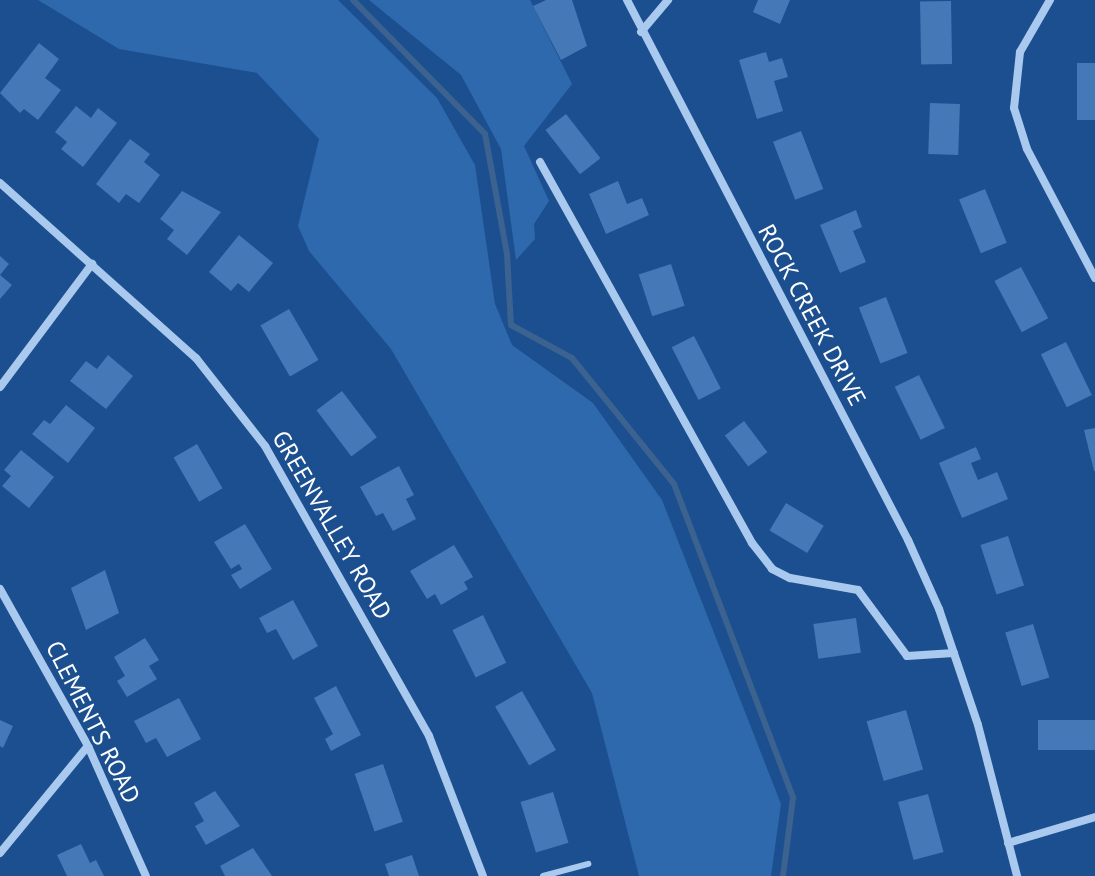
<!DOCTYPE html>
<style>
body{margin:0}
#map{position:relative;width:1095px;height:876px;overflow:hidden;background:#1b4f8f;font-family:"PT Sans",sans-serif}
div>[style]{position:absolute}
.green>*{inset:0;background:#2e69ad}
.stream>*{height:6px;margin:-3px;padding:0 3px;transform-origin:3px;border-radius:3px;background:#3c6290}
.building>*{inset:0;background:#4478b7;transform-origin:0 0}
.service>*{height:6px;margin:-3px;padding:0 3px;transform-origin:3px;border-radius:3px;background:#a9c9ee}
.minor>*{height:8px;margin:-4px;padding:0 4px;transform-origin:4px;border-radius:4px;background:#a9c9ee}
span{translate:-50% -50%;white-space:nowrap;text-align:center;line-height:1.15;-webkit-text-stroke:6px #1b4f8f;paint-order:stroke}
.street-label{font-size:24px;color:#fff}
</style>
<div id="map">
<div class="green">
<i style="clip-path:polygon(38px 0,338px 0,437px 98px,475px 165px,495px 304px,512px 345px,593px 403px,662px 500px,781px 804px,771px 876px,639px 876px,592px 693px,391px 349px,309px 251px,298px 226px,319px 139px,257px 73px,119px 49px)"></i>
<i style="clip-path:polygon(369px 0,530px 0,572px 84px,524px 146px,549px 201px,534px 224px,535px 239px,516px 260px,501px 149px,461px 75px)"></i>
</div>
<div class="stream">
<i style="left:353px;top:0;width:188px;rotate:45.4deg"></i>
<i style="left:485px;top:134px;width:122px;rotate:79.6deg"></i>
<i style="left:507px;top:254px;width:71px;rotate:86.8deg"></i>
<i style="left:511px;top:325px;width:69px;rotate:28.4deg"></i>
<i style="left:572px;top:358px;width:162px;rotate:51deg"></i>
<i style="left:674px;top:484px;width:336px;rotate:69.2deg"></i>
<i style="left:793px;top:798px;width:79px;rotate:97.3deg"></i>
</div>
<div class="building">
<i style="clip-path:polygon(546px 0,572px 0,587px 46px,561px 60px,533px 6px)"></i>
<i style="clip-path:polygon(758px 0,790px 0,780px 24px,753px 12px)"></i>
<i style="left:951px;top:1px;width:63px;height:31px;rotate:89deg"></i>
<i style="clip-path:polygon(39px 43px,59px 59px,45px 78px,61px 90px,38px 120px,24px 109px,20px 113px,0 93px)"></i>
<i style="clip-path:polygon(766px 52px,769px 62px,782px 58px,788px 77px,774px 81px,783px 111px,757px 119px,739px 60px)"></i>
<i style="left:1077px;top:63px;width:18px;height:57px"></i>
<i style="left:930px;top:103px;width:30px;height:51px;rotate:2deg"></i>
<i style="clip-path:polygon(76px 106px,91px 118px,98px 108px,117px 123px,83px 167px,61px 149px,67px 142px,55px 132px)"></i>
<i style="left:566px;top:114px;width:56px;height:26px;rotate:52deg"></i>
<i style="left:801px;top:131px;width:62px;height:30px;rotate:69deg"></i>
<i style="clip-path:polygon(130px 139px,150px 154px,144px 162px,160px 175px,139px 203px,126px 194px,119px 203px,96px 184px)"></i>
<i style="clip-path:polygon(618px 181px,627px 204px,642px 198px,649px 215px,606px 234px,589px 194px)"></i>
<i style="left:985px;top:189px;width:58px;height:28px;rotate:68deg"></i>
<i style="clip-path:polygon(182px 191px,221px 212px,187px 255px,167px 239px,174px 230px,160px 219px)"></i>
<i style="clip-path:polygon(856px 210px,862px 227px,853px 231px,866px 262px,840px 273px,820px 225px)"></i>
<i style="clip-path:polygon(239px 235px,273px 263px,249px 292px,238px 283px,231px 291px,209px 272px)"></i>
<i style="clip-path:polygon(0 256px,9px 264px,0 275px,12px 285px,0 299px)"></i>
<i style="left:671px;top:264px;width:44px;height:34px;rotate:72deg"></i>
<i style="left:1021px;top:267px;width:58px;height:30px;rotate:62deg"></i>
<i style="left:886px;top:297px;width:60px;height:29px;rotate:69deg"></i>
<i style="left:289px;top:309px;width:59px;height:33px;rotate:60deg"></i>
<i style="left:694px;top:336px;width:59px;height:25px;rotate:63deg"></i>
<i style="left:1066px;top:342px;width:59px;height:28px;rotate:64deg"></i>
<i style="clip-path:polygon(108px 355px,133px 376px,106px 409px,70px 381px,86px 361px,97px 369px)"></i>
<i style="left:919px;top:375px;width:59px;height:27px;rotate:64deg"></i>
<i style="left:342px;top:391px;width:58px;height:32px;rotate:53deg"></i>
<i style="clip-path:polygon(66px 405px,95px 428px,68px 463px,32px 434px,44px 420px,50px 424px)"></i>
<i style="left:744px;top:421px;width:39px;height:24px;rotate:53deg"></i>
<i style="clip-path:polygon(1095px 428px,1095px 471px,1094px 471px,1084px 430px)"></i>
<i style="left:197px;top:444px;width:51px;height:27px;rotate:60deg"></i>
<i style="clip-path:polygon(976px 447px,981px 459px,971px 463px,978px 480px,997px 472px,1008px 499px,962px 518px,939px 463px)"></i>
<i style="clip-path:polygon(21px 450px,54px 477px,29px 508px,2px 486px,11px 476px,4px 470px)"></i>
<i style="clip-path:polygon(399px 466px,414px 495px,406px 499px,416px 519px,393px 531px,383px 513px,376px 516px,360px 487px)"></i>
<i style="left:786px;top:503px;width:44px;height:32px;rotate:31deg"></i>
<i style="clip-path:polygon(245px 524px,272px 569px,240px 589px,231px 575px,242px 569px,239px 564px,231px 569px,214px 542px)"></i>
<i style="left:1008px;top:536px;width:52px;height:29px;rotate:72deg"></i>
<i style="clip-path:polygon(454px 545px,473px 577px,464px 582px,468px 589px,441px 605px,435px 594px,427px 599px,410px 571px)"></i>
<i style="clip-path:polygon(105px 570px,119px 613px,86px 630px,71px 588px)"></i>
<i style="clip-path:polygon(293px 600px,318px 646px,293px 660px,276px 629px,267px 633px,259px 618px)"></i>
<i style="left:483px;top:615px;width:53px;height:34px;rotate:64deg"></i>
<i style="left:856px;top:618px;width:35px;height:43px;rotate:82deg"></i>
<i style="left:1033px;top:624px;width:56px;height:29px;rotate:73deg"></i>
<i style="clip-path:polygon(145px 638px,159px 660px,149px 666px,157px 679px,127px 697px,117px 681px,125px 676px,114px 657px)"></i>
<i style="clip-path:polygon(336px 686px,361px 735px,331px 751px,325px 739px,333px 734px,314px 698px)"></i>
<i style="left:522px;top:691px;width:68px;height:31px;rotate:60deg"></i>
<i style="clip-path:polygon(179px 698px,201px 739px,167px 757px,156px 738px,146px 743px,134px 721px)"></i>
<i style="left:906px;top:710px;width:62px;height:41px;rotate:74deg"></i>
<i style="clip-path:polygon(0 720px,13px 726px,3px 748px,0 746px)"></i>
<i style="left:1095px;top:720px;width:30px;height:57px;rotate:90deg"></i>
<i style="left:383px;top:764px;width:61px;height:30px;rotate:71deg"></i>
<i style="clip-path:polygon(215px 791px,240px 826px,206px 845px,195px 826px,204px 821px,194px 803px)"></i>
<i style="left:553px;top:792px;width:53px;height:34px;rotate:73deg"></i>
<i style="left:928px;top:794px;width:60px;height:31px;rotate:75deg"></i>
<i style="clip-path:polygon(81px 844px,90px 863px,96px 860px,104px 876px,67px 876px,57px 855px)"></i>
<i style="clip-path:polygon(253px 848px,272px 876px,225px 876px,220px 866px)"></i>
<i style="clip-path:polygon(412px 855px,419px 876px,389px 876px,385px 864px)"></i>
</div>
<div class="service">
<i style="left:543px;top:876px;width:47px;rotate:-14.9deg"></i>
</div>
<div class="minor">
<i style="left:627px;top:0;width:609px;rotate:62.51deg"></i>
<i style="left:908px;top:540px;width:76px;rotate:65.8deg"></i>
<i style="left:939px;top:609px;width:122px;rotate:71.4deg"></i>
<i style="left:978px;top:725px;width:156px;rotate:75.5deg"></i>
<i style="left:1050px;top:0;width:60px;rotate:120deg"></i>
<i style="left:1020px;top:52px;width:56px;rotate:96.1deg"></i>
<i style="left:1014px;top:108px;width:43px;rotate:72.4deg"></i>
<i style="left:1027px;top:149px;width:146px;rotate:62.2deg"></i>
<i style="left:641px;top:32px;width:42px;rotate:-49.8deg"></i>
<i style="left:540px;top:162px;width:436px;rotate:60.9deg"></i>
<i style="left:752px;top:543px;width:33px;rotate:52deg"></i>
<i style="left:772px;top:569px;width:20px;rotate:27deg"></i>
<i style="left:790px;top:578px;width:69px;rotate:10deg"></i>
<i style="left:858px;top:590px;width:82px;rotate:53.4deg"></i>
<i style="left:907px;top:656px;width:47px;rotate:-3.7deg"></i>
<i style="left:0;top:183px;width:263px;rotate:41.8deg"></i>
<i style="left:196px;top:358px;width:112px;rotate:51.9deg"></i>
<i style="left:265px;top:446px;width:333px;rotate:60.5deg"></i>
<i style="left:429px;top:736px;width:150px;rotate:68.9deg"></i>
<i style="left:0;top:387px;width:154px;rotate:-53.2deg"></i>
<i style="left:0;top:589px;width:180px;rotate:60.7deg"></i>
<i style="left:88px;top:746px;width:142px;rotate:66deg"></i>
<i style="left:1008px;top:843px;width:91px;rotate:-16.6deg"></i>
<i style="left:0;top:853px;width:139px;rotate:-50.6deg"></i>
</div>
<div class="street-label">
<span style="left:812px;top:315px;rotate:62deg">ROCK CREEK DRIVE</span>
<span style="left:332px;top:525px;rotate:60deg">GREENVALLEY ROAD</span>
<span style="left:93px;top:722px;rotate:63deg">CLEMENTS ROAD</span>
</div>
</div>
